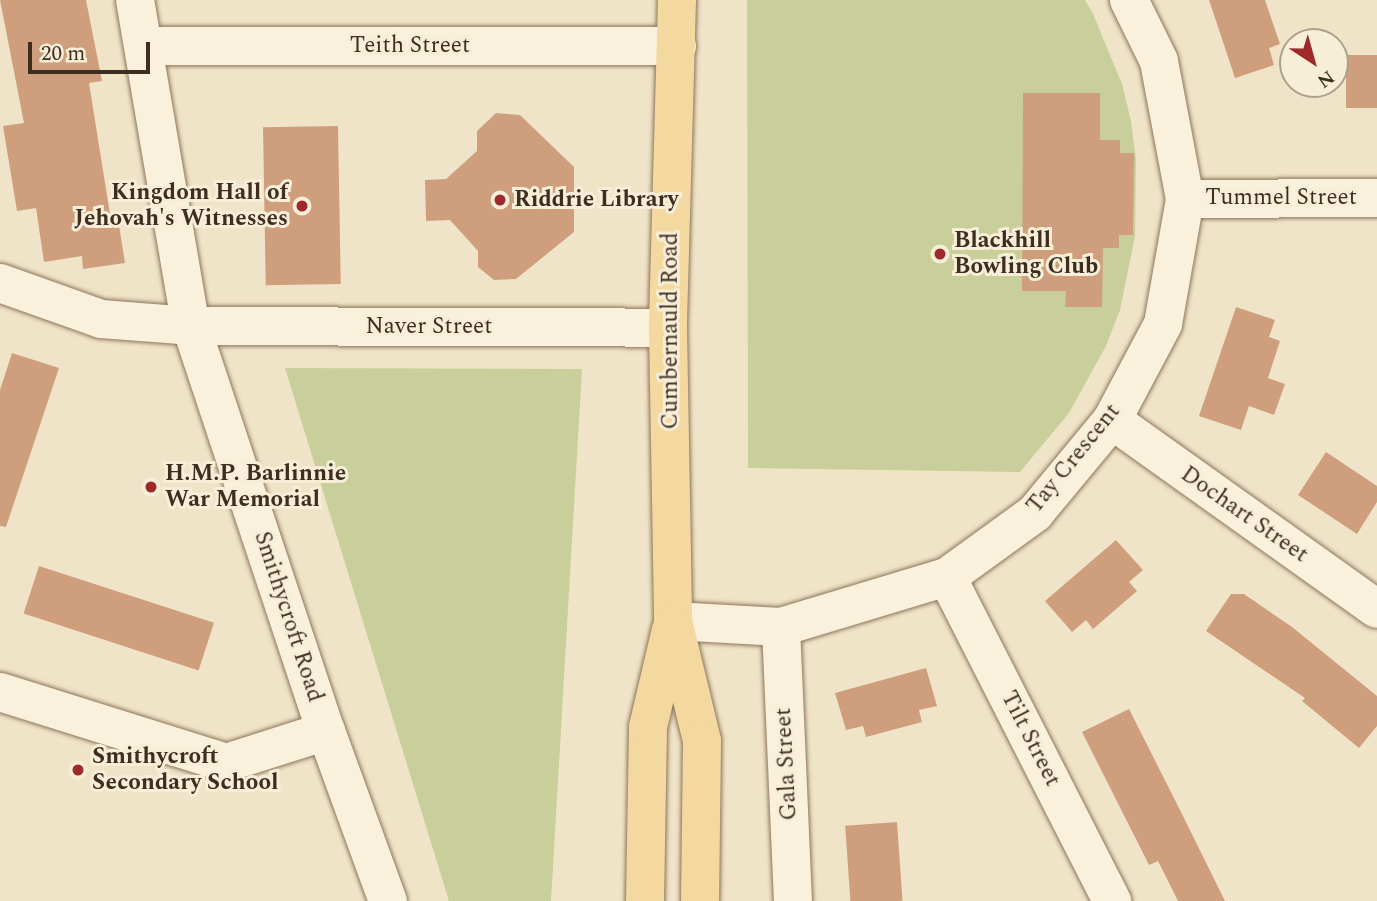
<!DOCTYPE html>
<style>
body{margin:0}
#map{position:relative;width:1377px;height:901px;overflow:hidden;background:#f0e4c8;font-family:Spectral,serif}
div>[style]{position:absolute}
.green>*{inset:0;background:#c9cf9b}
.building>*{inset:0;background:#cf9f7d;transform-origin:0 0}
.roads{filter:drop-shadow(0 0 2px #8d765c) drop-shadow(0 0 2px #8d765c)}
.minor>*{height:38px;margin:-19px;padding:0 19px;transform-origin:19px;border-radius:19px;background:#faf1dc}
.primary>*{height:38px;margin:-19px;padding:0 19px;transform-origin:19px;border-radius:19px;background:#f3d9a0}
.dots>*{width:19px;height:19px;translate:-50% -50%;box-sizing:border-box;border:4px solid #f7eed8;border-radius:50%}
span{translate:-50% -50%;white-space:nowrap;text-align:center;line-height:1.15;-webkit-text-stroke:6px #f7eed8;paint-order:stroke}
.street-label{font-size:23px;color:#3d2e20}
.poi-label{font-size:23px;color:#3d2e20;font-weight:700}
.right{translate:-100% -50%;text-align:right}
.left{translate:0 -50%;text-align:left}
.north{position:absolute;left:1279px;top:28px;width:70px;height:70px;box-sizing:border-box;background:#f7eed8;border:2px solid #ada18e;border-radius:50%;rotate:144deg;font-size:19px;font-weight:700;line-height:28px;text-align:center;color:#3d2e20}
.north::after{content:'';display:block;margin:auto;width:24px;height:32px;background:#9e2a2b;clip-path:polygon(50% 0,100% 100%,50% 72%,0 100%)}
.scale{position:absolute;left:28px;top:42px;width:122px;height:32px;box-sizing:border-box;border:4px solid #3d2e20;border-top:0;padding-left:9px;font-size:21px;line-height:24px;white-space:nowrap;color:#3d2e20;-webkit-text-stroke:5px #f7eed8;paint-order:stroke}
</style>
<div id="map">
<div class="green">
<i style="clip-path:polygon(747px 0,1085px 0,1093px 14px,1122px 84px,1131px 121px,1136px 159px,1135px 236px,1120px 310px,1106px 346px,1069px 413px,1020px 472px,748px 468px)"></i>
<i style="clip-path:polygon(285px 368px,582px 369px,551px 901px,449px 901px)"></i>
</div>
<div class="building">
<i style="clip-path:polygon(0 0,86px 0,102px 81px,89px 83px,110px 214px,117px 213px,125px 263px,83px 269px,82px 256px,44px 262px,36px 208px,17px 211px,3px 126px,24px 123px)"></i>
<i style="clip-path:polygon(1209px 0,1265px 0,1280px 44px,1269px 48px,1274px 65px,1235px 78px)"></i>
<i style="left:1346px;top:55px;width:31px;height:53px"></i>
<i style="clip-path:polygon(1023px 93px,1100px 93px,1100px 140px,1120px 140px,1120px 153px,1134px 153px,1133px 235px,1119px 235px,1119px 248px,1103px 248px,1102px 307px,1065px 307px,1066px 291px,1022px 291px)"></i>
<i style="clip-path:polygon(496px 113px,520px 115px,574px 167px,574px 232px,516px 279px,494px 280px,478px 267px,478px 251px,450px 220px,426px 221px,425px 180px,446px 179px,477px 151px,477px 131px)"></i>
<i style="left:338px;top:126px;width:158px;height:75px;rotate:89deg"></i>
<i style="clip-path:polygon(1236px 307px,1275px 320px,1269px 337px,1280px 341px,1268px 378px,1285px 384px,1274px 415px,1249px 406px,1241px 430px,1199px 416px)"></i>
<i style="clip-path:polygon(12px 353px,59px 368px,6px 527px,0 526px,0 390px)"></i>
<i style="clip-path:polygon(1326px 452px,1377px 486px,1377px 502px,1357px 534px,1298px 495px)"></i>
<i style="clip-path:polygon(1116px 540px,1143px 570px,1129px 582px,1137px 591px,1093px 629px,1086px 620px,1072px 632px,1045px 601px)"></i>
<i style="left:39px;top:566px;width:184px;height:50px;rotate:18deg"></i>
<i style="clip-path:polygon(1231px 594px,1244px 594px,1292px 627px,1377px 696px,1377px 726px,1359px 748px,1302px 701px,1305px 698px,1206px 631px)"></i>
<i style="clip-path:polygon(926px 668px,937px 706px,919px 710px,922px 722px,866px 737px,863px 726px,846px 730px,835px 693px)"></i>
<i style="clip-path:polygon(1129px 709px,1180px 810px,1225px 901px,1178px 901px,1158px 861px,1149px 865px,1082px 732px)"></i>
<i style="left:897px;top:822px;width:79px;height:52px;rotate:86deg"></i>
</div>
<div class="roads">
<div class="minor">
<i style="left:135px;top:0;width:331px;rotate:80.3deg"></i>
<i style="left:191px;top:326px;width:427px;rotate:71.6deg"></i>
<i style="left:326px;top:731px;width:181px;rotate:70deg"></i>
<i style="left:144px;top:46px;width:533px"></i>
<i style="left:1185px;top:199px;width:192px;rotate:-0.3deg"></i>
<i style="left:0;top:283px;width:107px;rotate:19.6deg"></i>
<i style="left:101px;top:319px;width:90px;rotate:4.4deg"></i>
<i style="left:191px;top:326px;width:477px;rotate:0.2deg"></i>
<i style="left:1112px;top:420px;width:325px;rotate:35.5deg"></i>
<i style="left:947px;top:577px;width:364px;rotate:63deg"></i>
<i style="left:673px;top:621px;width:108px;rotate:3.2deg"></i>
<i style="left:781px;top:627px;width:173px;rotate:-16.8deg"></i>
<i style="left:947px;top:577px;width:109px;rotate:-36deg"></i>
<i style="left:1035px;top:513px;width:121px;rotate:-50.4deg"></i>
<i style="left:1112px;top:420px;width:109px;rotate:-62deg"></i>
<i style="left:1163px;top:324px;width:127px;rotate:-80deg"></i>
<i style="left:1185px;top:199px;width:140px;rotate:-100.7deg"></i>
<i style="left:1159px;top:61px;width:68px;rotate:-116.2deg"></i>
<i style="left:781px;top:627px;width:274px;rotate:87.5deg"></i>
<i style="left:0;top:692px;width:237px;rotate:17.4deg"></i>
<i style="left:226px;top:763px;width:105px;rotate:-17.7deg"></i>
</div>
<div class="primary">
<i style="left:677px;top:0;width:328px;rotate:91.6deg"></i>
<i style="left:668px;top:328px;width:293px;rotate:89deg"></i>
<i style="left:673px;top:621px;width:123px;rotate:76.4deg"></i>
<i style="left:702px;top:741px;width:160px;rotate:90.7deg"></i>
<i style="left:645px;top:901px;width:174px;rotate:-89deg"></i>
<i style="left:648px;top:727px;width:100px;rotate:-76.7deg"></i>
</div>
</div>
<div class="dots">
<i style="left:500px;top:200px;background:#9e2a2b"></i>
<i style="left:302px;top:206px;background:#9e2a2b"></i>
<i style="left:940px;top:254px;background:#9e2a2b"></i>
<i style="left:151px;top:487px;background:#9e2a2b"></i>
<i style="left:78px;top:770px;background:#9e2a2b"></i>
</div>
<div class="street-label">
<span style="left:410px;top:46px">Teith Street</span>
<span style="left:1281px;top:198px">Tummel Street</span>
<span style="left:429px;top:327px">Naver Street</span>
<span style="left:671px;top:331px;rotate:-90deg">Cumbernauld Road</span>
<span style="left:1074px;top:459px;rotate:-51deg">Tay Crescent</span>
<span style="left:1244px;top:515px;rotate:35deg">Dochart Street</span>
<span style="left:288px;top:617px;rotate:72deg">Smithycroft Road</span>
<span style="left:1030px;top:739px;rotate:63deg">Tilt Street</span>
<span style="left:787px;top:764px;rotate:-93deg">Gala Street</span>
</div>
<div class="poi-label">
<span class="right" style="left:288px;top:206px">Kingdom Hall of<br>Jehovah's Witnesses</span>
<span class="left" style="left:514px;top:200px">Riddrie Library</span>
<span class="left" style="left:954px;top:254px">Blackhill<br>Bowling Club</span>
<span class="left" style="left:165px;top:487px">H.M.P. Barlinnie<br>War Memorial</span>
<span class="left" style="left:92px;top:770px">Smithycroft<br>Secondary School</span>
</div>
<div class="north">N</div>
<div class="scale">20 m</div>
</div>
